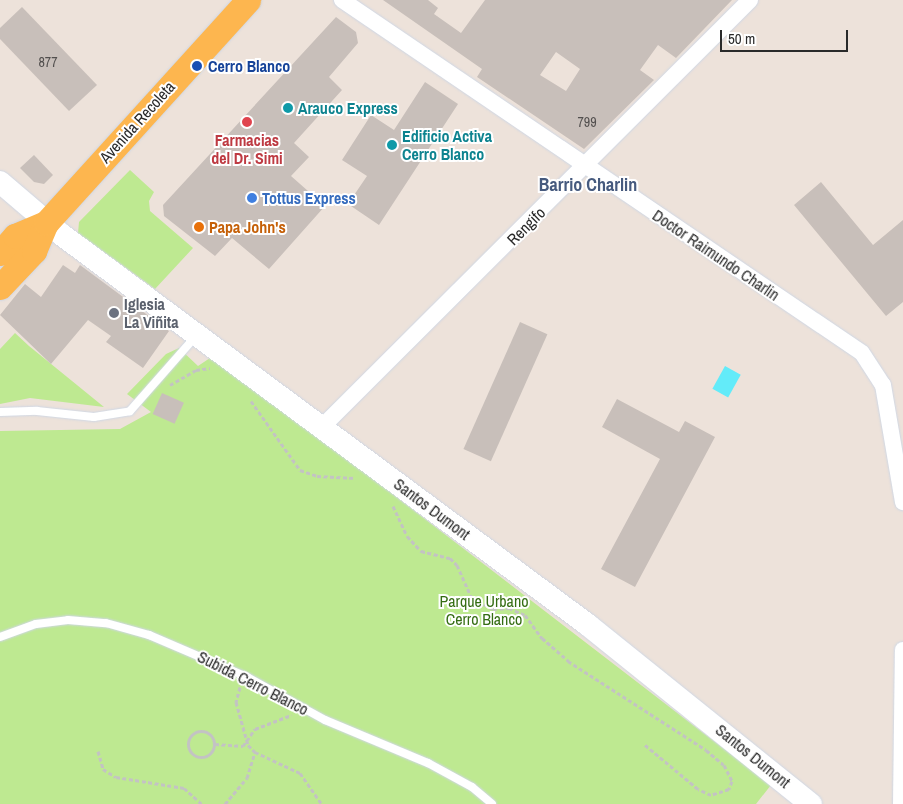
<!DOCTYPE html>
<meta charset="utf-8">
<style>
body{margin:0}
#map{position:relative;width:903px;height:804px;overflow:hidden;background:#ede2da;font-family:"Archivo Narrow",sans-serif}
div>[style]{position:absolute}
.green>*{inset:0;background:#bee991}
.water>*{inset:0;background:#63ebf9;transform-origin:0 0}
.building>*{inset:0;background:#c8bfba;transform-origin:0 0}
.path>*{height:3px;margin-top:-1.5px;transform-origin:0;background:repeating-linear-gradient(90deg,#c3c3c3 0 4px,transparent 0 6.5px)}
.path>.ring{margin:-1.5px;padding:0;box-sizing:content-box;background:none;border:3px solid #c3c3c3;border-radius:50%}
.roads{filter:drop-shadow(0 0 1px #cfd7e4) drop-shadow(0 0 1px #cfd7e4)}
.lane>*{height:8px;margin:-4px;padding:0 4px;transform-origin:4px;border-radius:4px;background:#fff}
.street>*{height:16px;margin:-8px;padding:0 8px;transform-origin:8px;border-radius:8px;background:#fff}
.secondary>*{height:22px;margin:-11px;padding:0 11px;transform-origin:11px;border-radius:11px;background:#fff}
.primary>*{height:25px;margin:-12.5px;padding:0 12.5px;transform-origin:12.5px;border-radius:12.5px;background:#fdb64f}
.dots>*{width:14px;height:14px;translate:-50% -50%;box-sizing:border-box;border:2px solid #fff;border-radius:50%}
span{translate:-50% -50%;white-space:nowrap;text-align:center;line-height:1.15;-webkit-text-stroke:4px #fff;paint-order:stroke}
.number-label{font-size:14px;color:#524f4e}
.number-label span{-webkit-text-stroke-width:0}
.transit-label{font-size:16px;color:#164399;font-weight:700}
.left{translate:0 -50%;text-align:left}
.culture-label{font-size:16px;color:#0d838f;font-weight:700}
.street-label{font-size:16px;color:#2a2a2a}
.health-label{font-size:16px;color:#be3a42;font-weight:700}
.shop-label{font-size:16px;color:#366cbe;font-weight:700}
.food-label{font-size:16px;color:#c56008;font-weight:700}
.worship-label{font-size:16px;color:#5b616d;font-weight:700}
.park-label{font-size:16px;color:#356d13}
.neighbourhood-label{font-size:18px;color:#465a7e;font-weight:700}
.scale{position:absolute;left:720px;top:30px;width:128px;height:22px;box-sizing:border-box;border:2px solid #2a2a2a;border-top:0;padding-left:6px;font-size:15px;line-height:18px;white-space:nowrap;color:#2a2a2a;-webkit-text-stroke:4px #fff;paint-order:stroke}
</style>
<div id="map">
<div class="green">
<i style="clip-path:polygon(130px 170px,154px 192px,149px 201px,150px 211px,193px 248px,155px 289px,78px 233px,79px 222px)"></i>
<i style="clip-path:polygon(15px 333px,29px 346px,104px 407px,30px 398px,0 404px,0 349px)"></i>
<i style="clip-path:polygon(179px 348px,198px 366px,213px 356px,771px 785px,756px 804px,0 804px,0 431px,120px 429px,151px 412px,127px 394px,166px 354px)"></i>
</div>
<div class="water">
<i style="left:725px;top:366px;width:18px;height:26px;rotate:29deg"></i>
</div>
<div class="building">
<i style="clip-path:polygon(evenodd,383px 0,428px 0,438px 8px,434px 14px,461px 33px,485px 0,732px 0,676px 58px,658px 45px,640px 70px,654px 80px,584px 149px,477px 77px,482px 69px,383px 0,556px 52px,580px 69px,566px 91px,540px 75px,556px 52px)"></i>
<i style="clip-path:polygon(22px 7px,97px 85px,69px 111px,0 39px,0 28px)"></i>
<i style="clip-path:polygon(336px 17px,356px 32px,358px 43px,329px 77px,342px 90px,294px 143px,309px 157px,291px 176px,325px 206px,269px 269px,232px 238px,215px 256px,164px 216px,163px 205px)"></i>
<i style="clip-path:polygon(425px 82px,458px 104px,379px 225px,348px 204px,367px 176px,342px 160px,371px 115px,394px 130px)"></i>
<i style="clip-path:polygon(34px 155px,53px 175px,44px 184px,34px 182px,20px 168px)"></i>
<i style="clip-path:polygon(821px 182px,873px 245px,903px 220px,903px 302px,886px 316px,794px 205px)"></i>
<i style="clip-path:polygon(63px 265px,75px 273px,80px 265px,169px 331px,143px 368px,106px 342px,111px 336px,88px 320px,51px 364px,0 315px,25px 284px,41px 297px)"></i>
<i style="left:520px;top:322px;width:30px;height:139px;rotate:24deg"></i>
<i style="left:162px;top:393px;width:24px;height:23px;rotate:24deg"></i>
<i style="clip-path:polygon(617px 399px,679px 432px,685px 421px,715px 437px,635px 587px,601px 569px,660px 459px,602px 427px)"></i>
</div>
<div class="path">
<i style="left:170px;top:385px;width:30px;rotate:-30deg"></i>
<i style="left:196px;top:370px;width:14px;rotate:-8deg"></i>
<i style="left:251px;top:401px;width:85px;rotate:54.6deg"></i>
<i style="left:300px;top:470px;width:18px;rotate:19deg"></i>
<i style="left:317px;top:476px;width:38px;rotate:3deg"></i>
<i style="left:393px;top:506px;width:33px;rotate:65deg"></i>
<i style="left:407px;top:536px;width:21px;rotate:47deg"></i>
<i style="left:421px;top:551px;width:30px;rotate:14deg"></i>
<i style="left:450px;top:558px;width:10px;rotate:45deg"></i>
<i style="left:457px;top:565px;width:36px;rotate:66deg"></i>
<i style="left:472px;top:598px;width:24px;rotate:28deg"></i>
<i style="left:493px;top:609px;width:16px;rotate:-4deg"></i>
<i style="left:509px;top:608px;width:17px;rotate:24deg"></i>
<i style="left:525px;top:615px;width:29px;rotate:54deg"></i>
<i style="left:542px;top:638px;width:35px;rotate:41deg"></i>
<i style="left:568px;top:661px;width:164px;rotate:32.8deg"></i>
<i style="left:706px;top:750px;width:23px;rotate:40deg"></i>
<i style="left:724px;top:765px;width:18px;rotate:63deg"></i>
<i style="left:732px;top:781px;width:9px;rotate:111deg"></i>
<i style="left:729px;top:789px;width:19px;rotate:162deg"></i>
<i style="left:711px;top:795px;width:14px;rotate:-155deg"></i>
<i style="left:698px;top:789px;width:70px;rotate:-140.2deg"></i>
<i style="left:240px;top:687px;width:16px;rotate:105deg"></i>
<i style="left:236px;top:702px;width:45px;rotate:74.4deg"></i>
<i style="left:248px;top:745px;width:10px;rotate:45deg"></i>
<i style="left:255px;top:752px;width:50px;rotate:25deg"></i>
<i style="left:300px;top:773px;width:38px;rotate:55deg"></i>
<i class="ring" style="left:188px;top:731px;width:23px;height:23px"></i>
<i style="left:215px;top:744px;width:28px;rotate:4deg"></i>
<i style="left:243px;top:746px;width:21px;rotate:-55deg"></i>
<i style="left:255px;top:729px;width:39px;rotate:-21deg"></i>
<i style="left:98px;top:751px;width:19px;rotate:74deg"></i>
<i style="left:103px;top:769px;width:15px;rotate:32deg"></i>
<i style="left:116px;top:777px;width:69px;rotate:9.2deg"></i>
<i style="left:184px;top:788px;width:24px;rotate:42deg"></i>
<i style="left:225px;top:804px;width:34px;rotate:-50deg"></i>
<i style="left:247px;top:778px;width:27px;rotate:-73deg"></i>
</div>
<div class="roads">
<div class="lane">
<i style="left:0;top:412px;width:37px;rotate:-2deg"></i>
<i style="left:37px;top:411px;width:57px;rotate:6deg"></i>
<i style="left:94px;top:417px;width:36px;rotate:-9deg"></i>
<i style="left:130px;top:411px;width:100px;rotate:-48.7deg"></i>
<i style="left:0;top:637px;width:38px;rotate:-20deg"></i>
<i style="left:36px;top:624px;width:32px;rotate:-7deg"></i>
<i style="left:68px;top:620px;width:38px;rotate:5deg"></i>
<i style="left:106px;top:623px;width:45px;rotate:15.6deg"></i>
<i style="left:149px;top:635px;width:107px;rotate:23.2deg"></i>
<i style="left:247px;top:677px;width:89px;rotate:28.9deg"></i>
<i style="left:325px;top:720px;width:112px;rotate:22.7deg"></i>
<i style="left:428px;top:763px;width:50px;rotate:28.6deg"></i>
<i style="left:472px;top:787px;width:26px;rotate:40deg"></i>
</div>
<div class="street">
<i style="left:342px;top:0;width:628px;rotate:34.17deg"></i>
<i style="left:862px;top:353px;width:38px;rotate:57deg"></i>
<i style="left:883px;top:385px;width:119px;rotate:80.3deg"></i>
<i style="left:321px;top:428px;width:606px;rotate:-44.93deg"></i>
<i style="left:901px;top:804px;width:154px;rotate:-89.3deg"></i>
</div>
<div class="secondary">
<i style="left:0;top:182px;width:82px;rotate:40.5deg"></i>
<i style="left:62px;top:235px;width:655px;rotate:36.55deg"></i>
<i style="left:588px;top:625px;width:286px;rotate:38.8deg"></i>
</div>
<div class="primary">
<i style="left:0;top:253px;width:23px;rotate:-49deg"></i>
<i style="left:15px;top:236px;width:34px;rotate:-23deg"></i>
<i style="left:0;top:287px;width:50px;rotate:-46.6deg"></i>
<i style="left:34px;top:251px;width:30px;rotate:-67deg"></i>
<i style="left:46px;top:223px;width:301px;rotate:-47.8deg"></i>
</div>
</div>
<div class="dots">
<i style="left:197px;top:66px;background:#1a4fb4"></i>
<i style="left:288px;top:108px;background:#0f9aa8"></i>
<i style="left:247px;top:122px;background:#e0444e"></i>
<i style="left:392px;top:145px;background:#0f9aa8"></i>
<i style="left:252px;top:198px;background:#3f7fe0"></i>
<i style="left:199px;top:227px;background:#e8710a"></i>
<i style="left:114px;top:313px;background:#6b7280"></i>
</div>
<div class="number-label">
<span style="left:48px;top:62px">877</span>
<span style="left:587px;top:122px">799</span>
</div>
<div class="transit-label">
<span class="left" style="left:208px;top:66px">Cerro Blanco</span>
</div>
<div class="culture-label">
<span class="left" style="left:298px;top:108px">Arauco Express</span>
<span class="left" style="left:402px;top:145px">Edificio Activa<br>Cerro Blanco</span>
</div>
<div class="street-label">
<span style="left:137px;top:122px;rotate:-48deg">Avenida Recoleta</span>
<span style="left:526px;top:226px;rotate:-45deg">Rengifo</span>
<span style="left:716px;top:255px;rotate:34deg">Doctor Raimundo Charlin</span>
<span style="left:432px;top:509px;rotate:37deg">Santos Dumont</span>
<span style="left:253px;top:683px;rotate:27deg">Subida Cerro Blanco</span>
<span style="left:753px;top:756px;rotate:39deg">Santos Dumont</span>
</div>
<div class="health-label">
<span style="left:247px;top:149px">Farmacias<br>del Dr. Simi</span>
</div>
<div class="shop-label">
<span class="left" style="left:262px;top:198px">Tottus Express</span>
</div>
<div class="food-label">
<span class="left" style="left:209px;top:227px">Papa John's</span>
</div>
<div class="worship-label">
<span class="left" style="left:124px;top:313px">Iglesia<br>La Viñita</span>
</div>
<div class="park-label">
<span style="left:484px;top:610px">Parque Urbano<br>Cerro Blanco</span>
</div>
<div class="neighbourhood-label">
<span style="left:588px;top:185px">Barrio Charlin</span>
</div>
<div class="scale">50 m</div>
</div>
